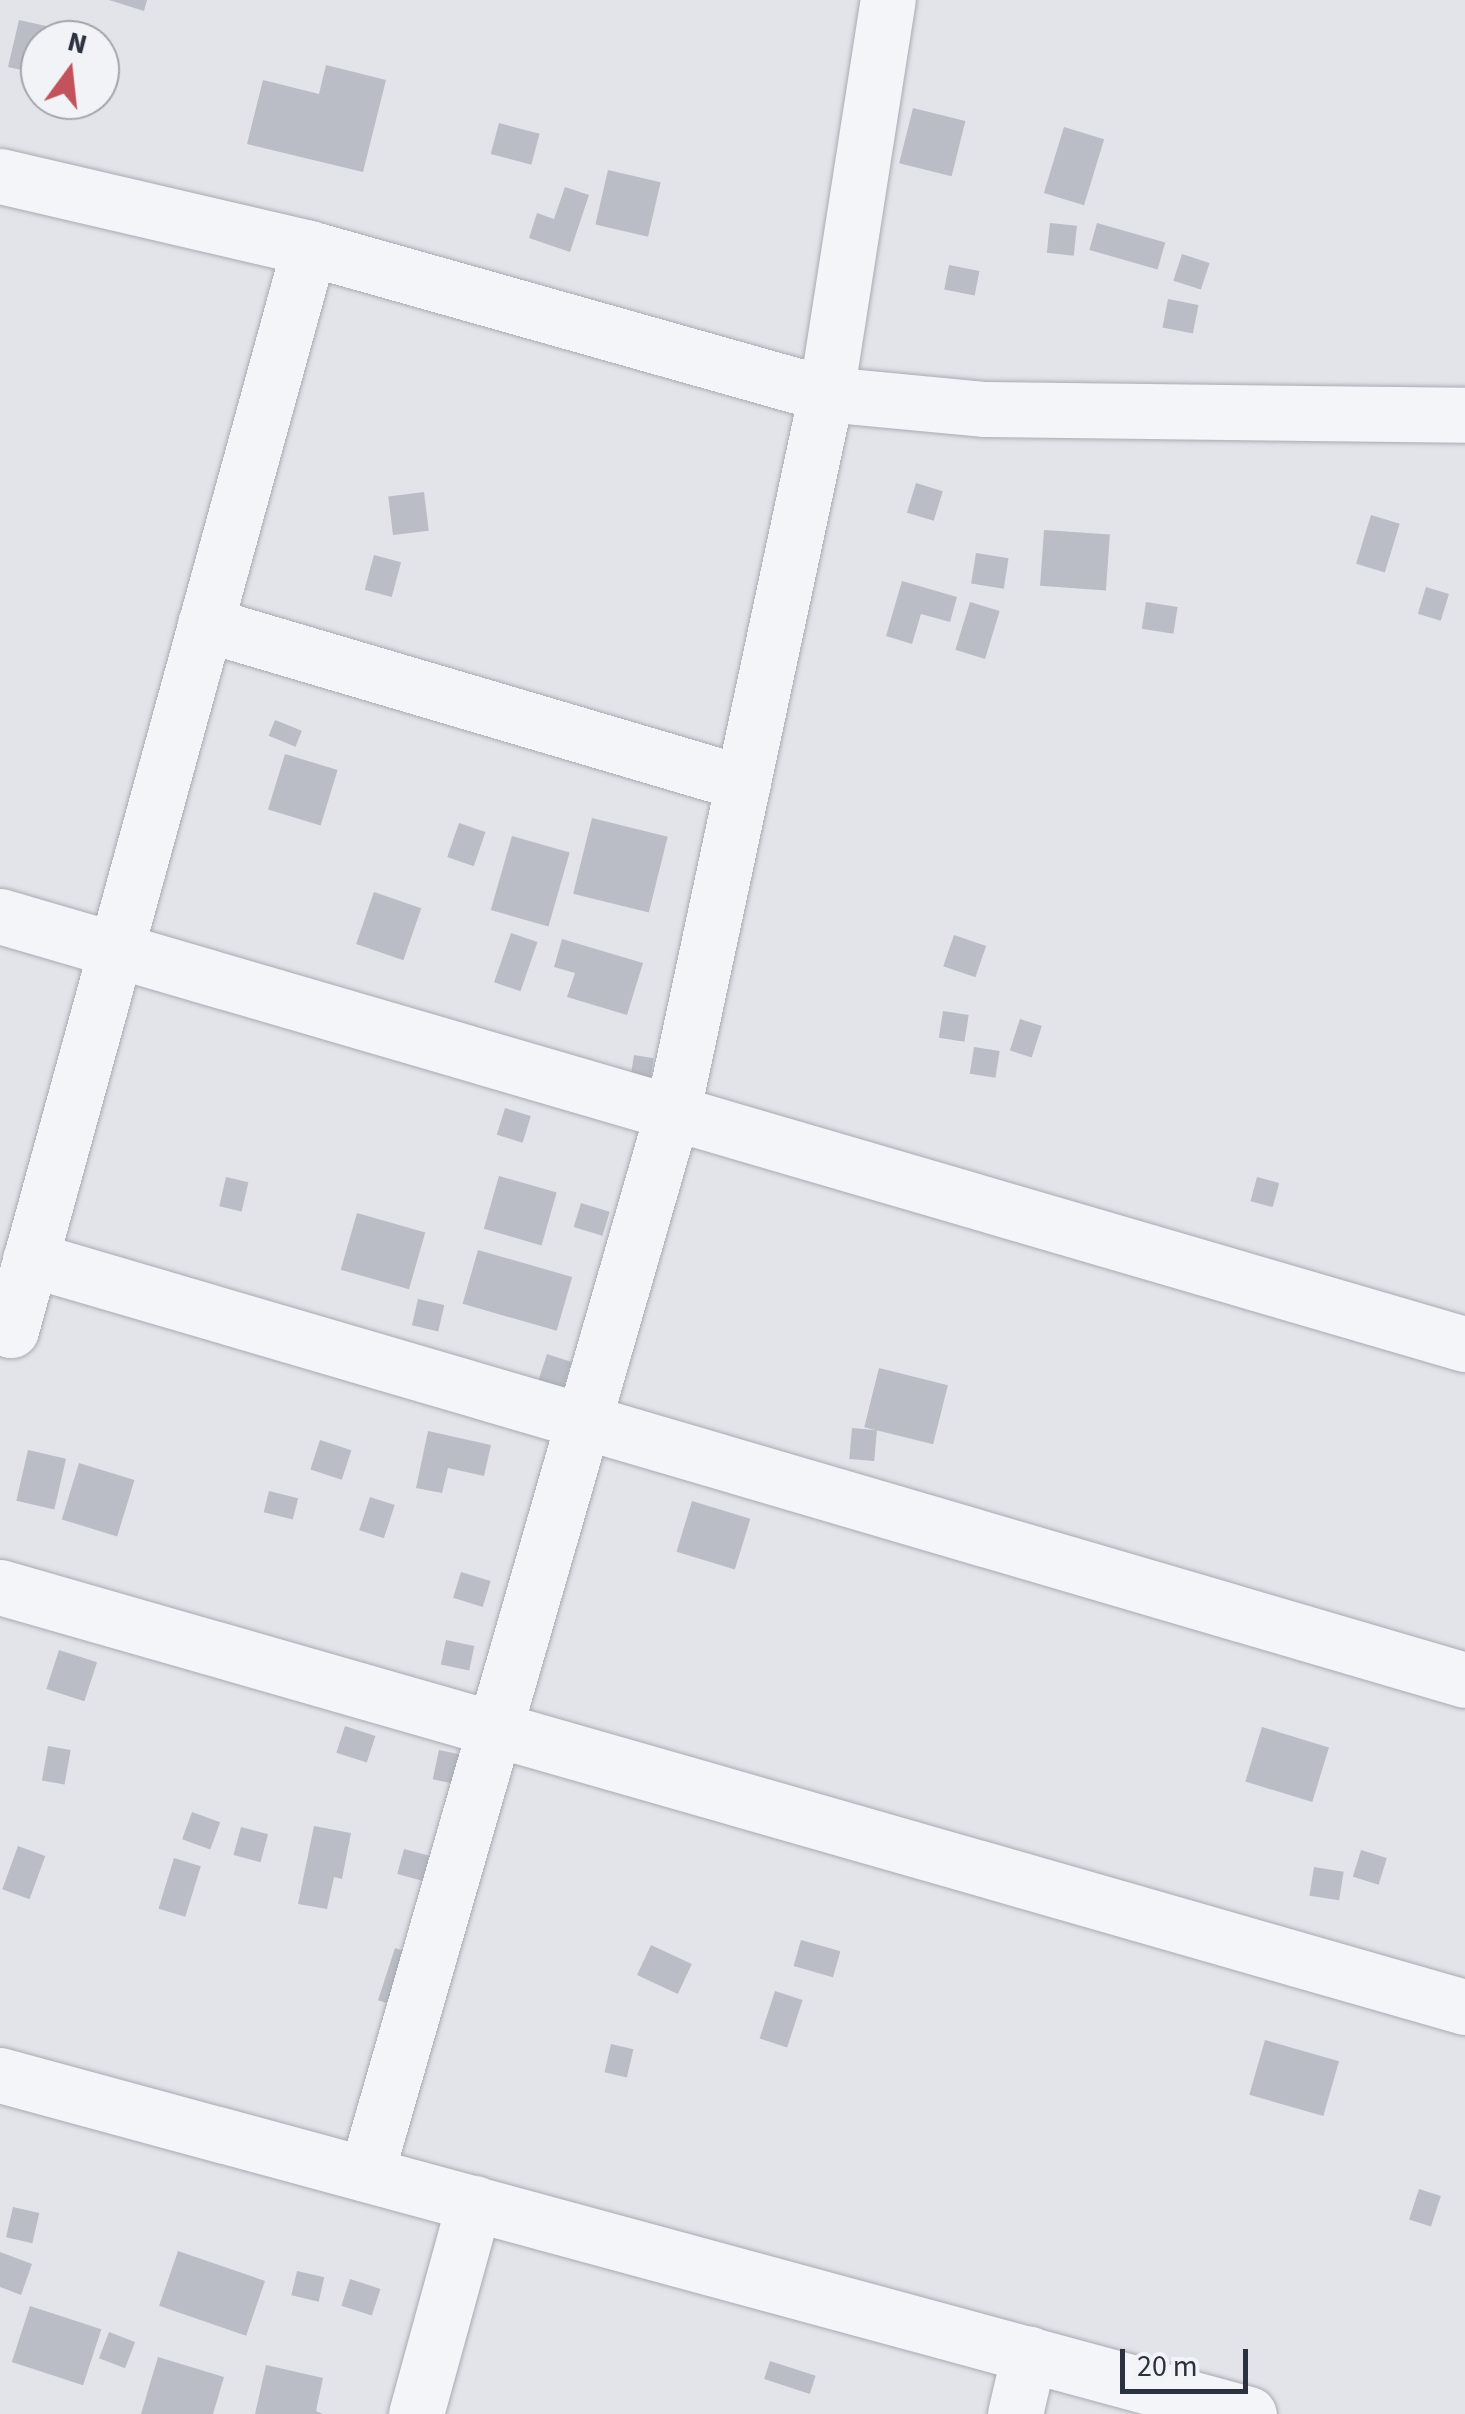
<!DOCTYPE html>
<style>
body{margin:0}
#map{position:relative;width:1465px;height:2414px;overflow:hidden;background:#e2e4e9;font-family:"Source Sans 3",sans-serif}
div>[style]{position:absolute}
.building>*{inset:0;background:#babdc5;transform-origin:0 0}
.roads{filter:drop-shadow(0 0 2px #a7abb3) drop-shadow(0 0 2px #a7abb3)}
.minor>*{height:55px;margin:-27.5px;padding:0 27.5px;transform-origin:27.5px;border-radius:27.5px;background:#f4f5f8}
span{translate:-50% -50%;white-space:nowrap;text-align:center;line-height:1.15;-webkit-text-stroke:8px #f1f3f7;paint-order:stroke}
.north{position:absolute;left:20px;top:20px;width:100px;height:100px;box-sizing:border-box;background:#f1f3f7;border:2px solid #a2a5ad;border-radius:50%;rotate:15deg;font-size:28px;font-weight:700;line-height:40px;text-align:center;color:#2b313f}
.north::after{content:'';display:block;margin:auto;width:35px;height:45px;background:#c2535c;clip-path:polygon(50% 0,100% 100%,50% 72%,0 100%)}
.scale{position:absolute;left:1120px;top:2349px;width:128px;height:45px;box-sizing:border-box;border:5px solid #2b313f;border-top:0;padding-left:12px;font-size:30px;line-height:35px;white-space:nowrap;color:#2b313f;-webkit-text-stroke:8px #f1f3f7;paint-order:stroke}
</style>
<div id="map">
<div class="building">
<i style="clip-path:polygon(109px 0,147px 0,144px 11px)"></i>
<i style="clip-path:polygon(19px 20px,82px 34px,80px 40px,40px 40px,40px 74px,8px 67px)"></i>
<i style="clip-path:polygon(326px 65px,386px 80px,363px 172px,247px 144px,263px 80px,319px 94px)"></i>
<i style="left:913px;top:108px;width:54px;height:57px;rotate:14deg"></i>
<i style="left:499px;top:123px;width:42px;height:32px;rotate:15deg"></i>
<i style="left:1064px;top:127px;width:42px;height:69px;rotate:17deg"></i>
<i style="left:608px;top:170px;width:54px;height:56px;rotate:13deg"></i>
<i style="clip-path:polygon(565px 187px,589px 195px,570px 252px,529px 238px,537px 213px,554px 219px)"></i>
<i style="left:1050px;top:223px;width:27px;height:30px;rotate:6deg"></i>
<i style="left:1097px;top:223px;width:71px;height:28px;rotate:16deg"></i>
<i style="left:1182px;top:254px;width:29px;height:28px;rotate:18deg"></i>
<i style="left:949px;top:265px;width:31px;height:25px;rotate:11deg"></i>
<i style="left:1168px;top:299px;width:31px;height:29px;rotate:11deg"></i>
<i style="left:916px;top:483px;width:28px;height:31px;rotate:17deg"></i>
<i style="left:424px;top:492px;width:39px;height:36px;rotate:83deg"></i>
<i style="left:1371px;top:515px;width:30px;height:51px;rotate:17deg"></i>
<i style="left:1044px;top:530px;width:66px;height:56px;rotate:4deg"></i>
<i style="left:976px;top:553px;width:33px;height:31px;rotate:9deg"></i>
<i style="left:374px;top:555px;width:28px;height:36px;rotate:15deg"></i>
<i style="clip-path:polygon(902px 581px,957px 597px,950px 622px,921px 614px,912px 644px,886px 636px)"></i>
<i style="left:1426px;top:587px;width:24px;height:28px;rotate:17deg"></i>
<i style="left:970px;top:602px;width:31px;height:50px;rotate:17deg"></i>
<i style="left:1146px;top:602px;width:32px;height:27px;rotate:9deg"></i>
<i style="left:275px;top:720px;width:29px;height:17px;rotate:22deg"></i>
<i style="left:285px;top:754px;width:55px;height:58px;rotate:17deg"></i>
<i style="left:592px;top:818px;width:78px;height:78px;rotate:14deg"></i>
<i style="left:459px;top:823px;width:28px;height:36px;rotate:19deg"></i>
<i style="left:512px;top:836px;width:60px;height:77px;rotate:16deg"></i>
<i style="left:374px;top:892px;width:50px;height:55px;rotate:19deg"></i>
<i style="left:511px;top:933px;width:28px;height:52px;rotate:19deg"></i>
<i style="left:954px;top:935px;width:34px;height:33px;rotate:19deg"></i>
<i style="clip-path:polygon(562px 939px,643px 963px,627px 1015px,567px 997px,575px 973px,554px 967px)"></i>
<i style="left:943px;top:1011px;width:26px;height:27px;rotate:9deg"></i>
<i style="left:1020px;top:1019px;width:23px;height:33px;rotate:18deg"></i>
<i style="left:974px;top:1047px;width:26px;height:27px;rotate:9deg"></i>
<i style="left:634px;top:1055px;width:20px;height:35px;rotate:9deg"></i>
<i style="left:505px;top:1108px;width:27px;height:28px;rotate:17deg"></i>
<i style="left:499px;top:1176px;width:60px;height:55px;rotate:16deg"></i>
<i style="left:226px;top:1177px;width:23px;height:30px;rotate:13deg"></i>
<i style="left:1257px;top:1177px;width:23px;height:25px;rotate:15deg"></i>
<i style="left:581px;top:1203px;width:30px;height:25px;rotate:17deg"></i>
<i style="left:357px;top:1213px;width:71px;height:59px;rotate:16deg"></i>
<i style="left:478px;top:1250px;width:98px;height:56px;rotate:16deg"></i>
<i style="left:418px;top:1299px;width:27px;height:27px;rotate:13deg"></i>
<i style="left:547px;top:1354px;width:26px;height:39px;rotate:18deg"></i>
<i style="left:879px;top:1368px;width:71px;height:61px;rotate:14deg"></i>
<i style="left:852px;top:1428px;width:25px;height:31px;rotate:5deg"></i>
<i style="clip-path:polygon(428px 1431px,491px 1445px,484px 1476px,448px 1468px,442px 1493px,416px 1488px)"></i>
<i style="left:320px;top:1440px;width:33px;height:31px;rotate:18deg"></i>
<i style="left:28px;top:1450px;width:39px;height:52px;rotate:13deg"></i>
<i style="left:79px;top:1463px;width:58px;height:59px;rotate:17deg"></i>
<i style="left:269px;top:1491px;width:30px;height:22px;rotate:14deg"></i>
<i style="left:370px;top:1497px;width:26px;height:35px;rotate:18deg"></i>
<i style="left:692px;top:1501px;width:61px;height:53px;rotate:17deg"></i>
<i style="left:461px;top:1572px;width:31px;height:27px;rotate:17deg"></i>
<i style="left:446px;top:1640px;width:29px;height:25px;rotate:12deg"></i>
<i style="left:59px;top:1650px;width:40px;height:41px;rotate:18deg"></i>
<i style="left:345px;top:1726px;width:32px;height:28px;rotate:18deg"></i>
<i style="left:1262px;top:1727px;width:70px;height:57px;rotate:17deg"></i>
<i style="left:48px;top:1746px;width:23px;height:35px;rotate:10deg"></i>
<i style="left:439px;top:1750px;width:33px;height:30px;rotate:12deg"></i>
<i style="left:192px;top:1812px;width:30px;height:29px;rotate:20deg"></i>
<i style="clip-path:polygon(314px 1826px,351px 1833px,342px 1879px,334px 1877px,327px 1909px,298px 1904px)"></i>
<i style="left:241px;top:1827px;width:28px;height:29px;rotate:15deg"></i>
<i style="left:18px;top:1846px;width:29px;height:46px;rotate:20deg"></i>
<i style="left:404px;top:1849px;width:41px;height:26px;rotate:15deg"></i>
<i style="left:1361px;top:1850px;width:27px;height:28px;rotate:17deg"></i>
<i style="left:174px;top:1858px;width:28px;height:53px;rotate:17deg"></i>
<i style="left:1314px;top:1867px;width:30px;height:29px;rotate:9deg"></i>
<i style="left:801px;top:1940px;width:41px;height:27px;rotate:16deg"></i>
<i style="left:651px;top:1945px;width:45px;height:33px;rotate:25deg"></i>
<i style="left:395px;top:1948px;width:26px;height:55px;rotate:18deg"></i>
<i style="left:775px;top:1991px;width:29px;height:50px;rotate:18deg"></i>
<i style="left:1265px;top:2040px;width:77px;height:57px;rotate:16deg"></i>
<i style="left:611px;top:2044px;width:23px;height:29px;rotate:13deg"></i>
<i style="left:1419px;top:2189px;width:23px;height:32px;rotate:18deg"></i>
<i style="left:13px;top:2207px;width:27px;height:31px;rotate:13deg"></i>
<i style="left:178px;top:2251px;width:92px;height:58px;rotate:19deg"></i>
<i style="clip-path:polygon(0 2252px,32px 2264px,21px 2295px,0 2287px)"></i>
<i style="left:297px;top:2271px;width:28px;height:25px;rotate:13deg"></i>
<i style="left:350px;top:2279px;width:32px;height:28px;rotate:18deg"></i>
<i style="left:30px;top:2306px;width:75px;height:59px;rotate:18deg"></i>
<i style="left:109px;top:2332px;width:28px;height:28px;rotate:21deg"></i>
<i style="clip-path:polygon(158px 2357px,224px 2377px,213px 2414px,141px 2414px)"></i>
<i style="left:770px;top:2361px;width:48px;height:19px;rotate:18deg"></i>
<i style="clip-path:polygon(266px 2365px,323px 2378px,316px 2411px,323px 2414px,255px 2414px)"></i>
</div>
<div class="roads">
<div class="minor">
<i style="left:0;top:176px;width:317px;rotate:13.1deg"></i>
<i style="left:309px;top:248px;width:537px;rotate:15.77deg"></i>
<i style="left:826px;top:394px;width:160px;rotate:5.4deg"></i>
<i style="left:985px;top:409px;width:480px;rotate:0.7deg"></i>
<i style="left:205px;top:624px;width:561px;rotate:16.46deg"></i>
<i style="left:0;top:916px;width:1526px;rotate:16.29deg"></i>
<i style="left:30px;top:1259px;width:1495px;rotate:16.35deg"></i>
<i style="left:0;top:1327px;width:11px;rotate:15deg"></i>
<i style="left:11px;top:1330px;width:1122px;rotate:-74.6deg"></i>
<i style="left:0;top:1587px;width:1524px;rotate:16deg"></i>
<i style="left:0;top:2075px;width:1294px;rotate:15.19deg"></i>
<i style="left:366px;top:2174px;width:1103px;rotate:-73.9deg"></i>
<i style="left:672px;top:1114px;width:736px;rotate:-77.93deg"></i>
<i style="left:826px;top:394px;width:399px;rotate:-81.1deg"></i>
<i style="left:416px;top:2414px;width:219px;rotate:-74.6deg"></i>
<i style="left:1015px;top:2414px;width:62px;rotate:-76.9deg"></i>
</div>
</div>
<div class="north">N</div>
<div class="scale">20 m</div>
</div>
